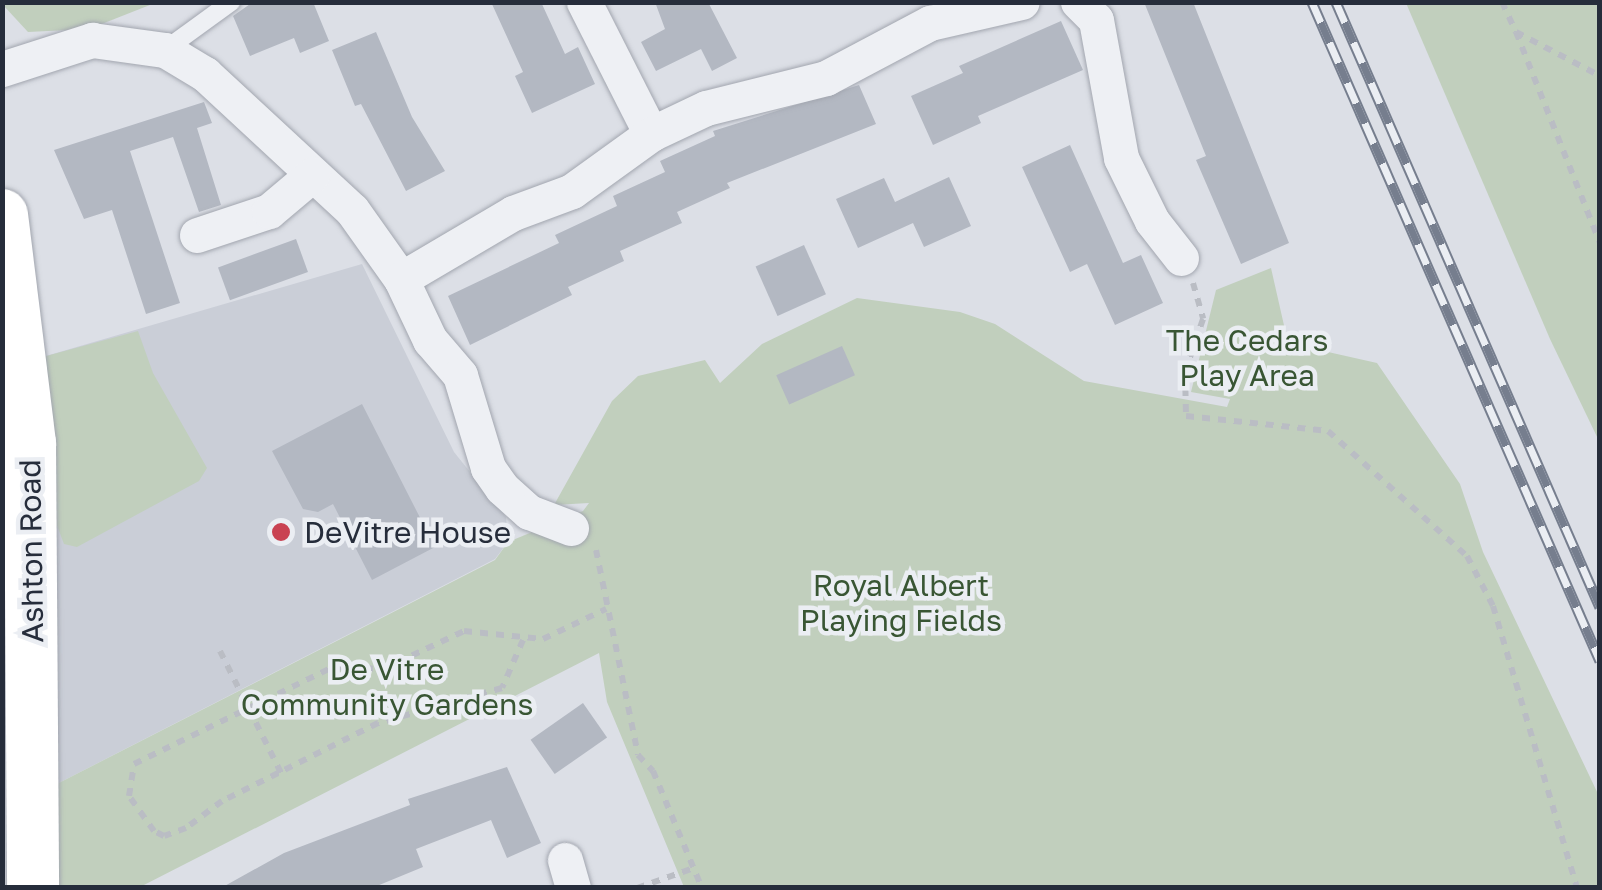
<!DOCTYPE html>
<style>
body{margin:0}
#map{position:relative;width:1602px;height:890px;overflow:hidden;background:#dcdfe6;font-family:"Golos Text",sans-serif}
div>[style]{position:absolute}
.built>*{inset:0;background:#caced7}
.green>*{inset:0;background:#c1cfbd}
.building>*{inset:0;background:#b3b8c2;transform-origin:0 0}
.path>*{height:6px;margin-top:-3px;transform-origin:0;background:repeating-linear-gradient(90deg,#babdc4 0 8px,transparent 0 16px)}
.roads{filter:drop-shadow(0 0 2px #a2a6af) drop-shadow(0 0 2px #a2a6af)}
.lane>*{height:18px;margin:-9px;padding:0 9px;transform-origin:9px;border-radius:9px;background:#eef0f4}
.street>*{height:35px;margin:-17.5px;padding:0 17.5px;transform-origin:17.5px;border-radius:17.5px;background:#eef0f4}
.primary>*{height:52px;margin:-26px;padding:0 26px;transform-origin:26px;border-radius:26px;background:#fff}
.rail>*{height:11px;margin-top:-5.5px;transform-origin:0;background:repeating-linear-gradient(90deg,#ebeef3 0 22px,#767e8e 0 44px);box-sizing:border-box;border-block:2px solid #767e8e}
.dots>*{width:28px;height:28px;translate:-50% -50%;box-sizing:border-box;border:5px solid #ebeef3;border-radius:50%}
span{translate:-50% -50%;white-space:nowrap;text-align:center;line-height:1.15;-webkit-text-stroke:9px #ebeef3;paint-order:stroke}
.park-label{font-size:30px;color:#395634}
.poi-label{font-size:30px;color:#262d3b}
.left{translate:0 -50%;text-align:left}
.street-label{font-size:30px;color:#262d3b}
.frame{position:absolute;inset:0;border:5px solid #262d3b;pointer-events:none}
</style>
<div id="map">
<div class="built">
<i style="clip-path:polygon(362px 264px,454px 452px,506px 517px,508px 542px,495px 559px,51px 787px,39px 358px)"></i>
</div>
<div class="green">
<i style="clip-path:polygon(155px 3px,89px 29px,28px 32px,3px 5px)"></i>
<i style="clip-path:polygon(1406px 3px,1599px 3px,1599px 441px,1550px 339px)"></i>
<i style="clip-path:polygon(1271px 268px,1288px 343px,1377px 363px,1460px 484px,1483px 552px,1599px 796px,1599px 887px,684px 887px,607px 702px,599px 653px,140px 887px,51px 887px,51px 787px,495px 560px,508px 542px,583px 511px,589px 503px,554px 505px,612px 401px,638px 376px,705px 360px,720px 383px,762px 344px,857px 298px,960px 312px,995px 324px,1084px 381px,1227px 407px,1230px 399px,1191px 392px,1216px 290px)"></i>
<i style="clip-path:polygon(138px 331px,153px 373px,207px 468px,199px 481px,77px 547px,64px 544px,56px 523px,39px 358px)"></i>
</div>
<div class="building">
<i style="clip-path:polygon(253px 2px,313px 2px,329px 41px,300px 53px,294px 38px,250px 56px,233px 16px)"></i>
<i style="clip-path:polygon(491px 2px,541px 2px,565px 54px,578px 47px,595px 84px,532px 113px,515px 76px,523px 72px)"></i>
<i style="clip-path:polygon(655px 2px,708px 2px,737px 58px,712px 71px,701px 49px,656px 71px,641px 42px,665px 29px)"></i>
<i style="clip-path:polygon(1144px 2px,1193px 2px,1289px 243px,1241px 264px,1196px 160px,1206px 156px)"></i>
<i style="clip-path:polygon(1061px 21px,1083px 70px,978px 116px,981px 123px,933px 145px,911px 96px,963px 73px,959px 66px)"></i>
<i style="clip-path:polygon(376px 32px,412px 117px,445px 171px,406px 191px,361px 104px,355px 106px,332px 50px)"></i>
<i style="clip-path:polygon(859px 85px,876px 124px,727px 183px,730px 188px,677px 212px,682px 223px,620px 251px,624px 261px,568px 287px,572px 295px,470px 345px,448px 296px,559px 243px,555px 235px,617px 206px,613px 196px,665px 172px,660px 161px,715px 136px,713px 131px)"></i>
<i style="clip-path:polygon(204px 102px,212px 123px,197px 128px,221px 205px,199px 212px,173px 137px,130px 151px,180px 303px,146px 314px,112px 210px,84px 219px,54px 150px)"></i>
<i style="clip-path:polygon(1070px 145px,1123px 263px,1141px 255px,1163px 303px,1115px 325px,1087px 264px,1070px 272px,1022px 167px)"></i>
<i style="clip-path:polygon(949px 177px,971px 226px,924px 247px,913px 223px,858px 248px,836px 199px,884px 178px,895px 202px)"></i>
<i style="left:296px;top:239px;width:35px;height:83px;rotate:70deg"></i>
<i style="left:804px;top:245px;width:54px;height:53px;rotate:66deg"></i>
<i style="left:842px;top:346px;width:32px;height:72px;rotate:66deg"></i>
<i style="clip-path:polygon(362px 404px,435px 547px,372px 580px,333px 504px,318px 512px,303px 509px,272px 451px)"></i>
<i style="left:583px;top:703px;width:42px;height:64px;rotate:55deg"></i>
<i style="clip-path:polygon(507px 767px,541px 843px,507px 858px,491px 820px,416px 849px,423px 867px,372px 888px,221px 888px,284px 853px,410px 805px,408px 799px)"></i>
</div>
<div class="path">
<i style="left:1502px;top:2px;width:33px;rotate:65deg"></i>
<i style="left:1516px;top:32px;width:95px;rotate:27.6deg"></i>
<i style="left:1516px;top:32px;width:227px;rotate:68.3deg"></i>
<i style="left:1193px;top:283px;width:37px;rotate:74deg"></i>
<i style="left:1203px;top:319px;width:56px;rotate:108.8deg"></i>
<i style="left:1185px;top:372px;width:44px;rotate:88.7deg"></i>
<i style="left:1186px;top:416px;width:143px;rotate:6deg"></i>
<i style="left:1328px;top:431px;width:187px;rotate:42deg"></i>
<i style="left:1467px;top:556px;width:56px;rotate:62.5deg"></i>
<i style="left:1493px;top:606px;width:294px;rotate:73.4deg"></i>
<i style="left:596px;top:550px;width:209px;rotate:78.4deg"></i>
<i style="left:638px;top:755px;width:22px;rotate:47deg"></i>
<i style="left:653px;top:771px;width:127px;rotate:67.3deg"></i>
<i style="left:523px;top:640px;width:52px;rotate:113.6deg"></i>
<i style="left:502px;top:688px;width:129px;rotate:164.2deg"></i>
<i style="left:378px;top:723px;width:174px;rotate:153.4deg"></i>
<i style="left:222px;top:801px;width:45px;rotate:143.1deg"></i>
<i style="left:186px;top:828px;width:23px;rotate:160deg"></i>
<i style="left:164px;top:836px;width:11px;rotate:-153deg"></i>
<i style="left:154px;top:831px;width:43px;rotate:-125.5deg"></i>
<i style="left:129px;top:796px;width:32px;rotate:-81deg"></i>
<i style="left:134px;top:764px;width:221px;rotate:-26deg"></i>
<i style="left:333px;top:667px;width:50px;rotate:2.3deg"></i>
<i style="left:383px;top:669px;width:89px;rotate:-25.1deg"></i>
<i style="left:464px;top:631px;width:79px;rotate:5.8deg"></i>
<i style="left:543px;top:639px;width:70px;rotate:-25.5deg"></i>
<i style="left:220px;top:651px;width:139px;rotate:63.4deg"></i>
<i style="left:637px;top:888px;width:57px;rotate:-19.4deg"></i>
</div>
<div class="roads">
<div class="lane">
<i style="left:165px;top:50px;width:82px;rotate:-36deg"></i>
</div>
<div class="street">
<i style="left:584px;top:2px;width:148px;rotate:63.1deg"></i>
<i style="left:1078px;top:2px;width:25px;rotate:45deg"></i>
<i style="left:1096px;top:20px;width:140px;rotate:79.7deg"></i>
<i style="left:1121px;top:158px;width:70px;rotate:63.8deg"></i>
<i style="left:1152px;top:221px;width:47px;rotate:51.9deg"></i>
<i style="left:2px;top:69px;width:95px;rotate:-17.9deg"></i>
<i style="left:92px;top:40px;width:74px;rotate:7.8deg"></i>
<i style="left:165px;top:50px;width:47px;rotate:31deg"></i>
<i style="left:205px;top:74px;width:200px;rotate:42.8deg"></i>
<i style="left:352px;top:210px;width:85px;rotate:54.6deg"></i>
<i style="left:401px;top:279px;width:68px;rotate:64.6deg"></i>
<i style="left:430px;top:340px;width:46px;rotate:49.4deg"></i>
<i style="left:460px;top:375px;width:97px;rotate:73.2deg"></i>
<i style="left:488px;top:468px;width:24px;rotate:55deg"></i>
<i style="left:502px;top:488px;width:36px;rotate:42deg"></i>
<i style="left:529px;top:512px;width:45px;rotate:20.9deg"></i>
<i style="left:197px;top:235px;width:76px;rotate:-18.4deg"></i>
<i style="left:269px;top:211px;width:57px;rotate:-40.1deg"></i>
<i style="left:401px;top:279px;width:130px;rotate:-30.5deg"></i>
<i style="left:513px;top:213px;width:63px;rotate:-20.4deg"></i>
<i style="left:572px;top:191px;width:97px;rotate:-35.8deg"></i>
<i style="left:651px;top:134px;width:61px;rotate:-25.3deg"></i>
<i style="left:706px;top:108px;width:124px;rotate:-14deg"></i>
<i style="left:826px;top:78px;width:118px;rotate:-27.9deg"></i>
<i style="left:930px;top:23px;width:94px;rotate:-12.9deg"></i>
<i style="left:565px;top:860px;width:29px;rotate:74deg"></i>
</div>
<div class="primary">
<i style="left:2px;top:215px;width:230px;rotate:83deg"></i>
<i style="left:30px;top:443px;width:445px;rotate:89.6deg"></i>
</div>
</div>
<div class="rail">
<i style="left:1312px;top:2px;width:719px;rotate:66.39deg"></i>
<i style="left:1336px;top:2px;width:660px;rotate:66.43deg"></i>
</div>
<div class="dots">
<i style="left:281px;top:532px;background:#c94252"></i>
</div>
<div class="park-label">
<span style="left:1247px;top:357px">The Cedars<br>Play Area</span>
<span style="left:901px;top:602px">Royal Albert<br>Playing Fields</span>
<span style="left:387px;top:686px">De Vitre<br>Community Gardens</span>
</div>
<div class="poi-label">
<span class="left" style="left:304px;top:532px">DeVitre House</span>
</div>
<div class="street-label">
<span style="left:31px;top:551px;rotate:-91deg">Ashton Road</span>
</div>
<div class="frame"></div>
</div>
